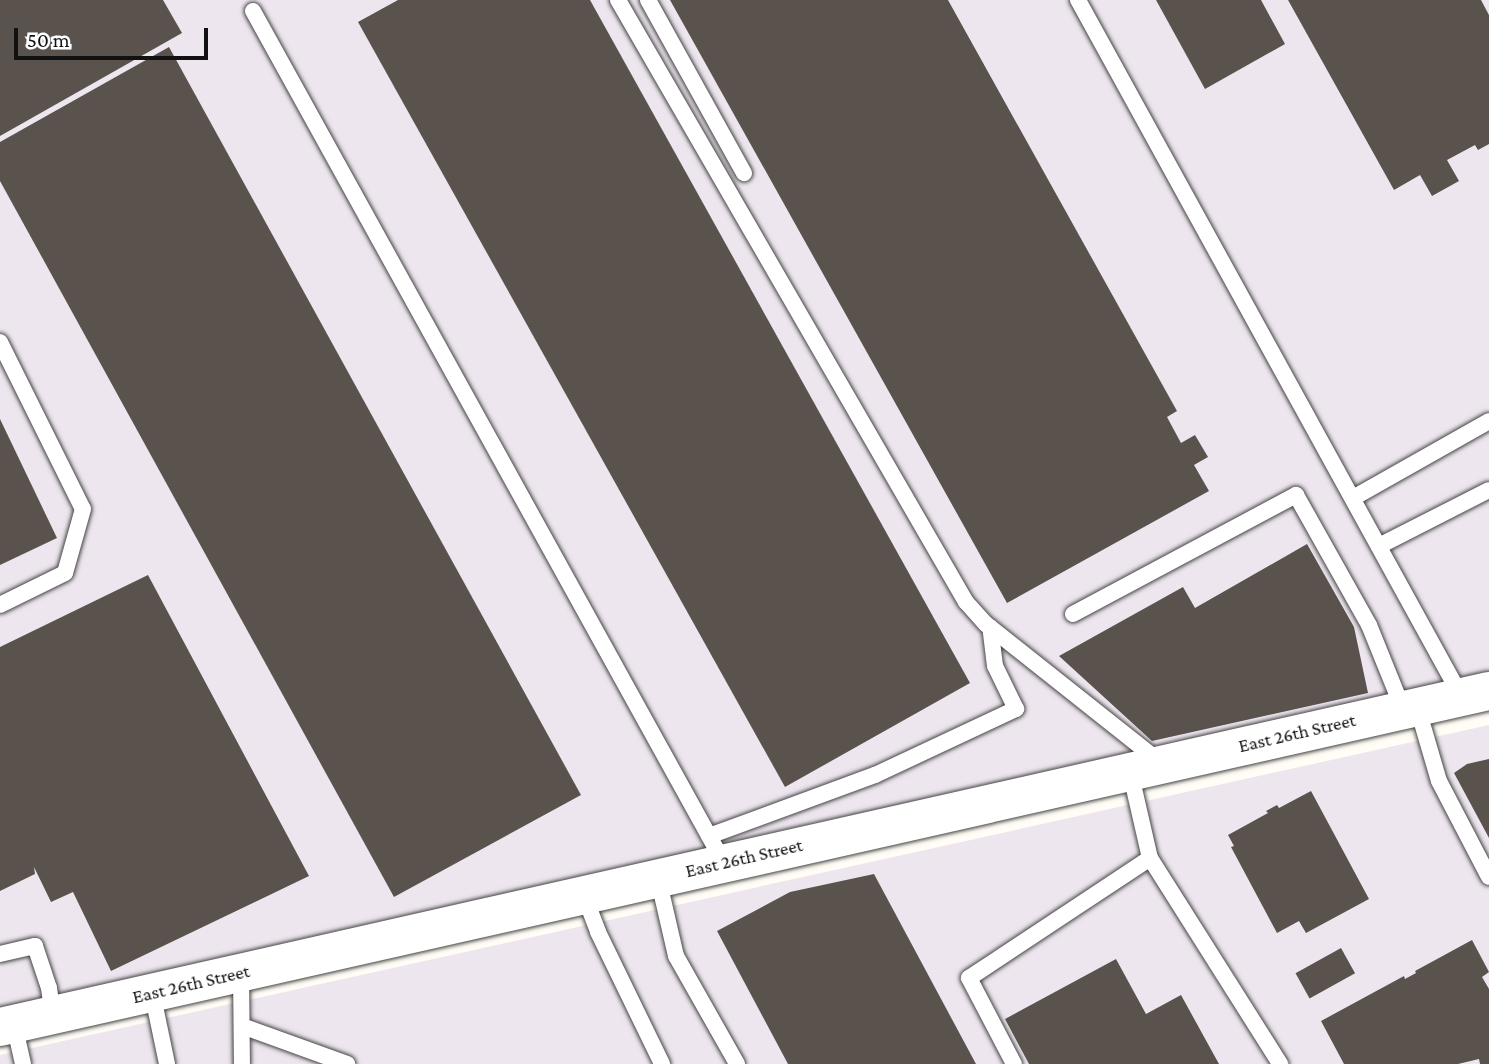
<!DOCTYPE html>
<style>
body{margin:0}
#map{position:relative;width:1489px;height:1064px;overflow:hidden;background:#fffdf5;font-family:"Crimson Pro",serif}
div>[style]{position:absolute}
.industrial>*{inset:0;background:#eee6ef}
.building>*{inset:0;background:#5a524d;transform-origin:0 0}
.roads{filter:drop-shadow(0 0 2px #444) drop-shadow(0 0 2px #444)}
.service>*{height:16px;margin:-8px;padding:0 8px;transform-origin:8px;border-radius:8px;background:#fff}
.tertiary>*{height:38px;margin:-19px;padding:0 19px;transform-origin:19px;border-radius:19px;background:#fff}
span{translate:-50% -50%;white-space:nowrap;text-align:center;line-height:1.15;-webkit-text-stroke:7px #fff;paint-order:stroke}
.street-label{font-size:19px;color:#111}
.scale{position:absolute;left:14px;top:28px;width:194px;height:32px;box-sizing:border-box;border:4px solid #111;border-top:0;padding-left:9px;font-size:21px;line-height:24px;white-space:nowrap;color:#111;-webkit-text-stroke:5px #fff;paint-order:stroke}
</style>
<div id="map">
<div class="industrial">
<i style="clip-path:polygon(0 0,1489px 0,1489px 689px,0 1012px)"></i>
<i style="clip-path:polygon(1489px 725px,1489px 1064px,0 1064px,0 1055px)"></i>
</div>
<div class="building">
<i style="clip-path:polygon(0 0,163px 0,182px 33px,0 136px)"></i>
<i style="clip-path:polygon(398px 0,590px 0,970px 683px,785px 787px,358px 22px)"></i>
<i style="clip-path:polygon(670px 0,948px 0,1177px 411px,1167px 417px,1181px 443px,1195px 435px,1208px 457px,1194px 465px,1209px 491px,1007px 603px)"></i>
<i style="clip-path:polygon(1156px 0,1261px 0,1285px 44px,1205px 89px)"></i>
<i style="clip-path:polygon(1288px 0,1481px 0,1489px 15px,1489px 144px,1478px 150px,1475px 145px,1447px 160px,1459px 181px,1432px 196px,1420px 175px,1394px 190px)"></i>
<i style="clip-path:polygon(169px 47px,581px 795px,394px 897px,0 181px,0 142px)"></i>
<i style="clip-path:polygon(0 419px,57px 538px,0 565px)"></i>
<i style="clip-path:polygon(1307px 544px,1354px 627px,1368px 693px,1152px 741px,1059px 656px,1183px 587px,1195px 608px)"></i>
<i style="clip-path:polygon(148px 575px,309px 876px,111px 971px,73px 892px,51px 902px,34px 867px,35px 874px,0 891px,0 647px)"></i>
<i style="clip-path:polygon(1489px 759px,1489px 838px,1454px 773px,1467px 764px)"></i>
<i style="clip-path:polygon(1311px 791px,1369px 899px,1306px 933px,1299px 921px,1277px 933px,1231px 847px,1234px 846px,1228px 835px,1268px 813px,1266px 811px,1277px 805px,1279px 808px)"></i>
<i style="clip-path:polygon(874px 874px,976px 1064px,788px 1064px,717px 931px,790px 892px)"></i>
<i style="clip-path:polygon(1472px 940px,1489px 972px,1482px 977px,1489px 989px,1489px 1064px,1480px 1064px,1479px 1059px,1458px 1064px,1344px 1064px,1321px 1021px,1404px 976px,1405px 979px,1416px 973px,1415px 971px)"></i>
<i style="left:1341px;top:948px;width:29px;height:52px;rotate:61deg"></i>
<i style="clip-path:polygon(1116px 959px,1146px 1014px,1181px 995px,1219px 1064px,1029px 1064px,1005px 1019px)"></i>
</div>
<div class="roads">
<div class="service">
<i style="left:618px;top:0;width:695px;rotate:59.97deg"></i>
<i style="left:966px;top:602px;width:30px;rotate:48deg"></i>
<i style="left:986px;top:624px;width:222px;rotate:38.4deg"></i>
<i style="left:648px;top:0;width:198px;rotate:61deg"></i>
<i style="left:1078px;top:0;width:794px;rotate:61.18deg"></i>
<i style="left:253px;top:11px;width:974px;rotate:61.07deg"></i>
<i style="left:0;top:342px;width:186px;rotate:63.6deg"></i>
<i style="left:83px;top:509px;width:66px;rotate:105.7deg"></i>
<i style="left:65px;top:573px;width:72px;rotate:153.8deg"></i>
<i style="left:1353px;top:498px;width:156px;rotate:-29.5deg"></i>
<i style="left:1379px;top:546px;width:123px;rotate:-27deg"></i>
<i style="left:1073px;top:614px;width:253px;rotate:-28.1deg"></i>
<i style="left:1296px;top:495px;width:149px;rotate:60.7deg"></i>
<i style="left:1369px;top:625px;width:91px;rotate:68deg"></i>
<i style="left:1417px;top:706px;width:78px;rotate:73.7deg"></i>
<i style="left:1439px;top:781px;width:108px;rotate:62.5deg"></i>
<i style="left:1130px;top:771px;width:89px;rotate:77.1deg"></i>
<i style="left:1150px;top:858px;width:244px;rotate:57.7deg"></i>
<i style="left:709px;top:836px;width:177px;rotate:-20.2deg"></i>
<i style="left:875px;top:775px;width:156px;rotate:-25.1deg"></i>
<i style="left:1016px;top:709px;width:48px;rotate:-116deg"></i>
<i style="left:995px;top:666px;width:39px;rotate:-97deg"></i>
<i style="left:658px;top:878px;width:80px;rotate:77deg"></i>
<i style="left:676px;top:956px;width:124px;rotate:60.5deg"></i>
<i style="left:584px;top:895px;width:40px;rotate:69deg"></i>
<i style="left:598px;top:932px;width:147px;rotate:64.1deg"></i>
<i style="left:0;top:954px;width:36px;rotate:-13deg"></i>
<i style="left:35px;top:946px;width:44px;rotate:71.6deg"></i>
<i style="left:49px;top:988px;width:27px;rotate:82deg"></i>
<i style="left:241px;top:972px;width:92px;rotate:89.4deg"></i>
<i style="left:152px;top:992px;width:74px;rotate:78.2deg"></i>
<i style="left:14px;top:1024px;width:41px;rotate:77.3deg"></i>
<i style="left:242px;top:1026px;width:112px;rotate:19.9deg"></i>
<i style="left:1014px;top:1064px;width:97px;rotate:-117.6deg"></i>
<i style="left:969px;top:978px;width:217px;rotate:-33.5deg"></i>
</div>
<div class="tertiary">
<i style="left:0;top:1027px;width:1526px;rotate:-12.72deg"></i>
</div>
</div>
<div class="street-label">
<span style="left:1297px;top:733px;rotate:-13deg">East 26th Street</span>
<span style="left:744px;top:858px;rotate:-13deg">East 26th Street</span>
<span style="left:191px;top:984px;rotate:-13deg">East 26th Street</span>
</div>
<div class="scale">50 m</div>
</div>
